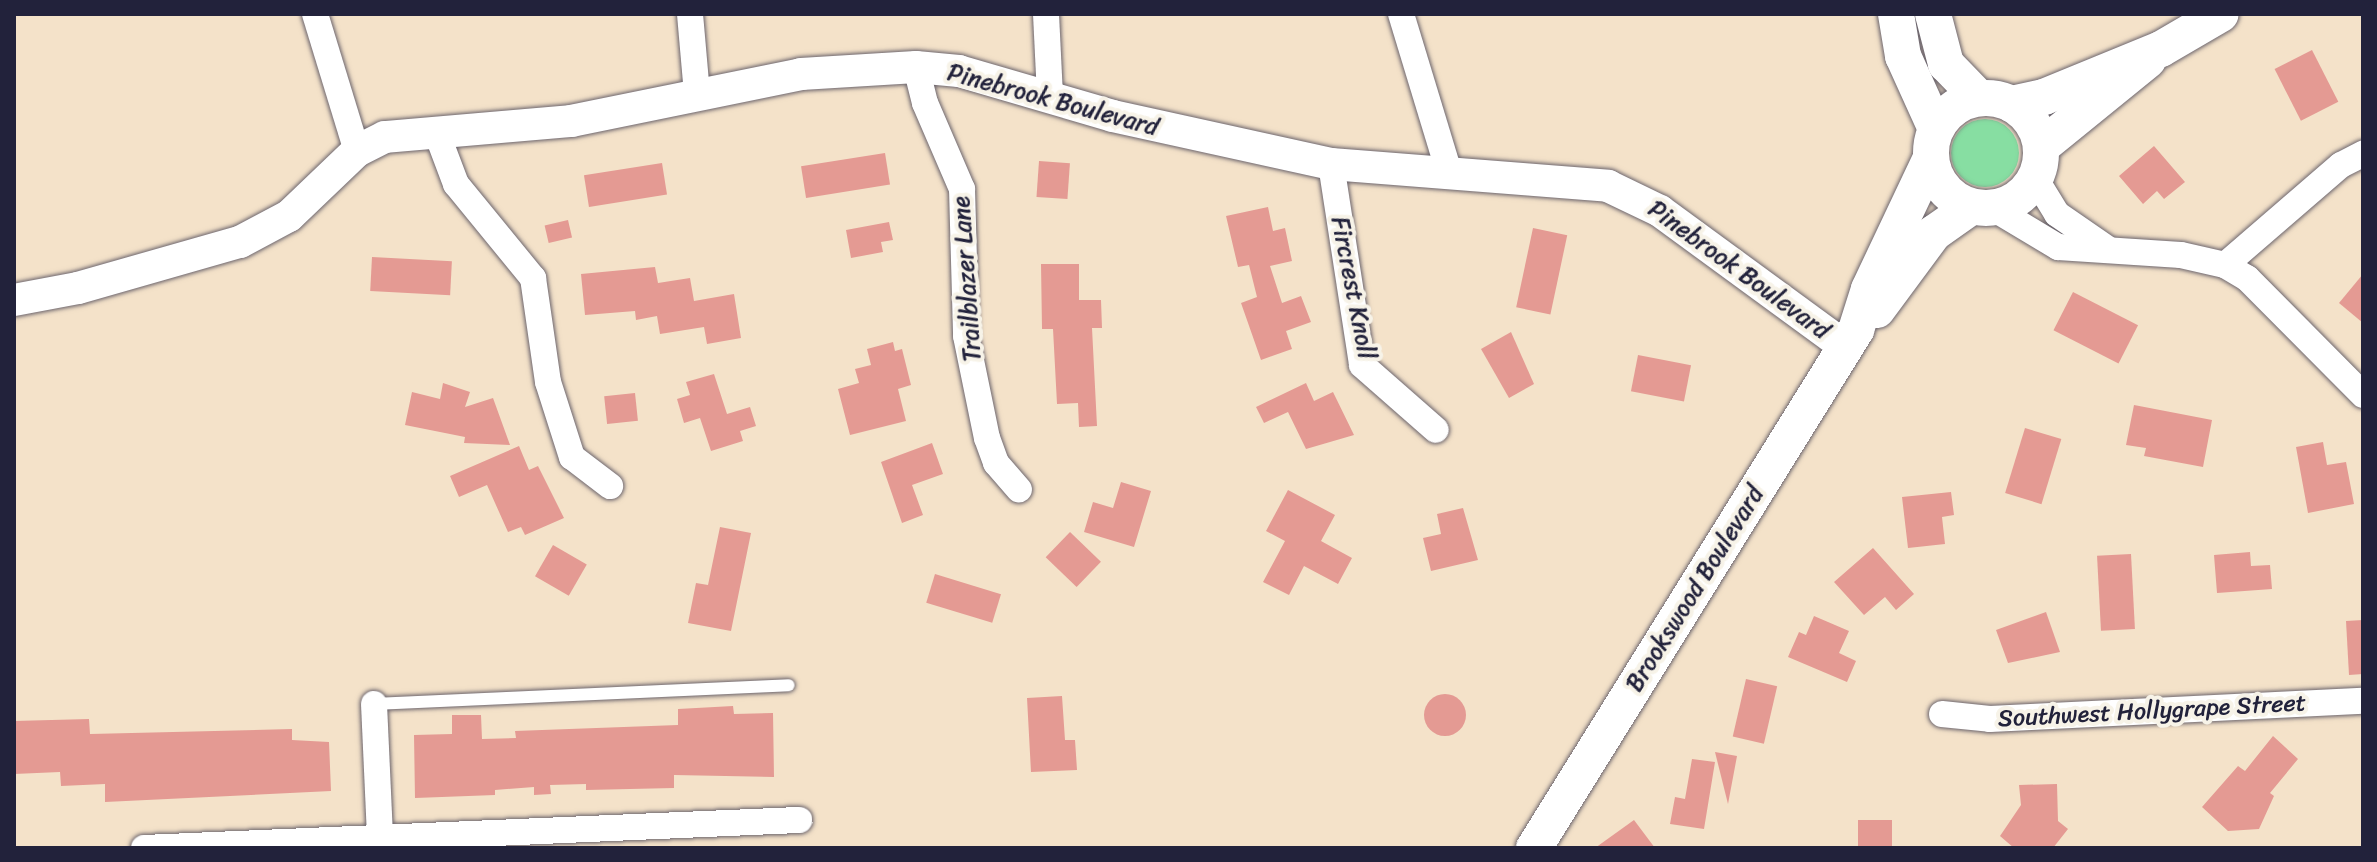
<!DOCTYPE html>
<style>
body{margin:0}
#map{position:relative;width:2377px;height:862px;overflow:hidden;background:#f4e2c9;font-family:Sriracha,sans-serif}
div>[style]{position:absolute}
.green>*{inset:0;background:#87dea2}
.round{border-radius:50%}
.building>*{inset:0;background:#e49a93;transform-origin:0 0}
.roads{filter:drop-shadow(0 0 2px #6c656d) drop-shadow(0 0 2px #6c656d)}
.service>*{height:12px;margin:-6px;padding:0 6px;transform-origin:6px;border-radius:6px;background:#fff}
.minor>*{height:26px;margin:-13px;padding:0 13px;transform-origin:13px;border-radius:13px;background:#fff}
.tertiary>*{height:32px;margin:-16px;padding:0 16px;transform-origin:16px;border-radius:16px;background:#fff}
.secondary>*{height:36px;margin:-18px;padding:0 18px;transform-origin:18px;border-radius:18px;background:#fff}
.secondary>.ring{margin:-18px;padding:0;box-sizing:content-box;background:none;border:36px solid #fff;border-radius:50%}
span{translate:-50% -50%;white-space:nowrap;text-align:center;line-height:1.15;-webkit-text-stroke:8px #f7f3e8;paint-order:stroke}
.street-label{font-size:24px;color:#22223b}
.frame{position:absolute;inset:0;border:16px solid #22223b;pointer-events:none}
</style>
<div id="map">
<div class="green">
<i class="round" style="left:1951px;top:119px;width:68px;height:68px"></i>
</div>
<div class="building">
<i style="left:2312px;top:50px;width:58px;height:42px;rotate:63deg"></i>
<i style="clip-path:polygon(2154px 146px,2185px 182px,2164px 199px,2157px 191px,2143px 204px,2119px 176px)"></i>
<i style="left:885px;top:153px;width:32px;height:85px;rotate:81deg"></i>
<i style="left:1039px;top:161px;width:31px;height:36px;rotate:4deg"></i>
<i style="left:662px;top:163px;width:32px;height:79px;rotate:81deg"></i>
<i style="clip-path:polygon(1268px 207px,1273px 231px,1285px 228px,1292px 261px,1270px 266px,1282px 303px,1301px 296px,1311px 322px,1286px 331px,1292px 349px,1261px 360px,1241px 303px,1257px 297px,1249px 265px,1238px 267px,1226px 216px)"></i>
<i style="left:568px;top:220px;width:18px;height:24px;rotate:77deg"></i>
<i style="clip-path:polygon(889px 222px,893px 240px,881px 242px,883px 252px,851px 258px,846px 230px)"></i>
<i style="left:1533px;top:228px;width:35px;height:81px;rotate:12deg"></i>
<i style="left:372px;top:257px;width:80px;height:34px;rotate:3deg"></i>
<i style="clip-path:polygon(1041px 264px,1079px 264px,1079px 300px,1101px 300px,1102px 328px,1092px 328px,1097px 426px,1079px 427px,1078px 403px,1057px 404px,1053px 329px,1042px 329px)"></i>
<i style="clip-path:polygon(655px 267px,658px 283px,690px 278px,694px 301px,734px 294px,741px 338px,707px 344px,704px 327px,660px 334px,657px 316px,636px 320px,635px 311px,585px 315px,581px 274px)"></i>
<i style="clip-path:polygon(2363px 274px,2363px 323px,2339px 303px)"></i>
<i style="left:2073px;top:292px;width:73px;height:43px;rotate:27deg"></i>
<i style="clip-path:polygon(1511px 332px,1534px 384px,1509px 398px,1481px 349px)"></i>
<i style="clip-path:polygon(893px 342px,895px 351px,902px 349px,911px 385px,898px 389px,906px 421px,850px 435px,838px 389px,859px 383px,855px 369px,871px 365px,867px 349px)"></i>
<i style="left:1638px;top:355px;width:54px;height:37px;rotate:11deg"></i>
<i style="clip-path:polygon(714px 374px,727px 414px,750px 407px,756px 426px,740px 431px,743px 441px,711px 451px,700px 418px,684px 423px,677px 399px,690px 395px,686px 382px)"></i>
<i style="clip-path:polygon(443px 383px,470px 392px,465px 407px,493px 398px,510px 445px,464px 443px,465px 437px,405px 425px,412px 392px,440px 399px)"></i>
<i style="clip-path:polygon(1306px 383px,1314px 401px,1333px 392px,1354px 435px,1306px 449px,1288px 412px,1264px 423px,1256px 407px)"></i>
<i style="left:635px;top:393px;width:28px;height:31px;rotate:84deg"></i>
<i style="clip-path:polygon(2134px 405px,2212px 420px,2203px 467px,2144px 456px,2146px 448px,2126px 445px)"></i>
<i style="left:2025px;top:428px;width:38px;height:68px;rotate:17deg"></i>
<i style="clip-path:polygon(2323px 442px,2327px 465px,2346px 462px,2354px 504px,2308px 513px,2296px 447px)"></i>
<i style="clip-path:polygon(932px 443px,943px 474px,912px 485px,923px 515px,902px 523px,881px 462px)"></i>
<i style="clip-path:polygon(519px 446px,529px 470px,538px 466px,564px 518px,525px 535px,521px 527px,508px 532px,487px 485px,459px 497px,450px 476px)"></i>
<i style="clip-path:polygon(1121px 482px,1151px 491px,1134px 547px,1084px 532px,1093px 502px,1113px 508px)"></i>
<i style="clip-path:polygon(1288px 490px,1335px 515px,1321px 541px,1352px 558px,1338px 584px,1304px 566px,1289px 595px,1263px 582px,1285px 541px,1266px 531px)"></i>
<i style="clip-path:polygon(1951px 492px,1954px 515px,1942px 517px,1945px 544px,1908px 548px,1902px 497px)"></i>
<i style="clip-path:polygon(1463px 508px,1478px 560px,1431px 571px,1423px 538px,1441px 534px,1437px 514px)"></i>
<i style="clip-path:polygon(720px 527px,751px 533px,731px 631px,688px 623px,696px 583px,708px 585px)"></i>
<i style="left:1070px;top:532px;width:43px;height:35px;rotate:44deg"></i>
<i style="left:553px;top:545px;width:39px;height:36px;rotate:30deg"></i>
<i style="clip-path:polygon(1873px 548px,1914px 594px,1896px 610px,1885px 597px,1864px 615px,1834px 582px)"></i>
<i style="clip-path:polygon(2250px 552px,2251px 566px,2270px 565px,2272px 589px,2217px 593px,2214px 555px)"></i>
<i style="left:2131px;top:554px;width:75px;height:34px;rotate:87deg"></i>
<i style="left:935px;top:574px;width:69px;height:30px;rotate:17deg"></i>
<i style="clip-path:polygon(2046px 612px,2060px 652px,2008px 663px,1996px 630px)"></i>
<i style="clip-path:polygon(1814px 616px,1849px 631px,1839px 653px,1856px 661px,1847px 682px,1788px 657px,1799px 632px,1806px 635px)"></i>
<i style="clip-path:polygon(2363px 620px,2363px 674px,2349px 675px,2346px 621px)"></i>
<i style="left:1746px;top:679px;width:32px;height:59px;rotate:13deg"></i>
<i class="round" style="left:1424px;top:694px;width:42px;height:42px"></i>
<i style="clip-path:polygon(1062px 696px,1065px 740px,1075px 740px,1077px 770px,1031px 772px,1027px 698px)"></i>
<i style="clip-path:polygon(733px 706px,734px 714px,773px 713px,774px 777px,674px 775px,674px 788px,586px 790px,586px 784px,550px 785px,551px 794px,534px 795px,534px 787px,495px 790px,495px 795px,415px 798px,414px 735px,452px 734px,452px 715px,481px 715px,482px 739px,516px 738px,515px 731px,678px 725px,678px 709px)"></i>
<i style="clip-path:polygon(89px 719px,90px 734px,292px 729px,292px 740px,329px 742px,331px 791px,105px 802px,105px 784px,61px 786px,60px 772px,14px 774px,14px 721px)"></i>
<i style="clip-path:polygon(2273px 736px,2298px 759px,2270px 793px,2274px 796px,2259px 829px,2228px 831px,2202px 807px,2238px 766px,2245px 771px)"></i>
<i style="clip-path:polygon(1715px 752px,1737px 756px,1728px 804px)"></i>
<i style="clip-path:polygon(1692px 759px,1715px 762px,1704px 829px,1670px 824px,1675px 797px,1685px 799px)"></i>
<i style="clip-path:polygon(2057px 784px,2058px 821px,2068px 829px,2053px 848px,2014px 848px,2000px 836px,2021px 805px,2019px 785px)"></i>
<i style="clip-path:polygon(1634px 820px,1655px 848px,1595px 848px)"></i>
<i style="left:1858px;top:820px;width:34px;height:28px"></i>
</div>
<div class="roads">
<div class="service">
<i style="left:374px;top:704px;width:415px;rotate:-2.6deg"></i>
</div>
<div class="minor">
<i style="left:315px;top:14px;width:143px;rotate:73deg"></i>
<i style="left:690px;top:14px;width:80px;rotate:85deg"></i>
<i style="left:1046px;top:14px;width:83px;rotate:87.2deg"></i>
<i style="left:1401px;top:14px;width:168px;rotate:73.1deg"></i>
<i style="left:916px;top:67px;width:37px;rotate:76deg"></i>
<i style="left:925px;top:103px;width:94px;rotate:66.7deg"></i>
<i style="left:962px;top:189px;width:147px;rotate:88.4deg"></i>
<i style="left:966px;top:336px;width:104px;rotate:78.4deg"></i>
<i style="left:987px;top:438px;width:27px;rotate:70deg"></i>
<i style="left:996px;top:463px;width:35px;rotate:49deg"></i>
<i style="left:436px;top:131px;width:57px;rotate:69.3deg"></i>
<i style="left:456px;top:184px;width:122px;rotate:50.7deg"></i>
<i style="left:533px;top:278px;width:105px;rotate:81.8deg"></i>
<i style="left:548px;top:382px;width:79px;rotate:72.3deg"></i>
<i style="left:572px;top:457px;width:48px;rotate:37.3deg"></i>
<i style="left:1331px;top:164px;width:203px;rotate:81.2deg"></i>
<i style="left:1362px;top:365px;width:98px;rotate:41.3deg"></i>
<i style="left:2035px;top:178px;width:42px;rotate:58.6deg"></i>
<i style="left:2057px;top:214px;width:62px;rotate:34.5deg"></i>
<i style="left:1993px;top:208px;width:76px;rotate:31deg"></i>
<i style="left:2058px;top:247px;width:123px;rotate:3.7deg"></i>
<i style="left:2181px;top:255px;width:45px;rotate:12.8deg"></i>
<i style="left:2225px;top:265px;width:26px;rotate:31deg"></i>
<i style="left:2247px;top:278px;width:165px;rotate:45.2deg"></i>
<i style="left:2225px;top:265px;width:153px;rotate:-40.8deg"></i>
<i style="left:2341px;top:165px;width:25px;rotate:-27deg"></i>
<i style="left:374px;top:704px;width:133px;rotate:87.4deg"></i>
<i style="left:1942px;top:714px;width:48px;rotate:5.9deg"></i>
<i style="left:1990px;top:719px;width:373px;rotate:-2.8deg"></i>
<i style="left:144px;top:848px;width:656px;rotate:-2.45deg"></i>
</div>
<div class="tertiary">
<i style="left:14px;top:300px;width:65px;rotate:-10.6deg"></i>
<i style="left:78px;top:288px;width:168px;rotate:-15.9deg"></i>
<i style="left:240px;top:242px;width:55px;rotate:-28deg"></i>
<i style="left:289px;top:216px;width:94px;rotate:-43.7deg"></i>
<i style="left:357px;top:151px;width:31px;rotate:-27deg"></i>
<i style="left:385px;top:137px;width:187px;rotate:-4.9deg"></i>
<i style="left:571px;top:121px;width:235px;rotate:-11.5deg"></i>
<i style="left:801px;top:74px;width:115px;rotate:-3.5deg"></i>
<i style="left:916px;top:67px;width:43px;rotate:5.3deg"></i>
<i style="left:959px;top:71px;width:160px;rotate:16.3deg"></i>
<i style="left:1113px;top:116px;width:223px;rotate:12.4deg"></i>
<i style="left:1331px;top:164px;width:278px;rotate:4.5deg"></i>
<i style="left:1608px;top:186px;width:58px;rotate:25.7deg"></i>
<i style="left:1660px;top:211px;width:230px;rotate:36.2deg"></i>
</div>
<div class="secondary">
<i style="left:1896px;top:14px;width:43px;rotate:80.5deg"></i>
<i style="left:1903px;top:56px;width:80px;rotate:65.7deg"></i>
<i style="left:1933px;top:14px;width:52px;rotate:75.4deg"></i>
<i style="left:1946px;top:64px;width:47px;rotate:45.9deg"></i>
<i class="ring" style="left:1931px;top:98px;width:74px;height:74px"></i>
<i style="left:2011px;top:104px;width:34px;rotate:-12deg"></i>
<i style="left:2044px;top:97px;width:126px;rotate:-22.3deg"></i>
<i style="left:2161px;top:49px;width:69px;rotate:-30.3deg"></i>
<i style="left:2041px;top:147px;width:138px;rotate:-39.1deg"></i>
<i style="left:1877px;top:310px;width:96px;rotate:-53.5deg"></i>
<i style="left:1934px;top:233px;width:45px;rotate:-35.1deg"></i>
<i style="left:1534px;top:848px;width:610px;rotate:-58.13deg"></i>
<i style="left:1856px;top:330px;width:43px;rotate:-72.4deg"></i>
<i style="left:1869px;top:289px;width:143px;rotate:-64.7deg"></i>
</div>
</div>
<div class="street-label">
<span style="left:1053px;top:100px;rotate:15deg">Pinebrook Boulevard</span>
<span style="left:1739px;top:270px;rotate:36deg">Pinebrook Boulevard</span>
<span style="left:967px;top:279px;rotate:-94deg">Trailblazer Lane</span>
<span style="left:1353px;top:288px;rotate:79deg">Fircrest Knoll</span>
<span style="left:1695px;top:589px;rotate:-58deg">Brookswood Boulevard</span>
<span style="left:2152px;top:711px;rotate:-3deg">Southwest Hollygrape Street</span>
</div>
<div class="frame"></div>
</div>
